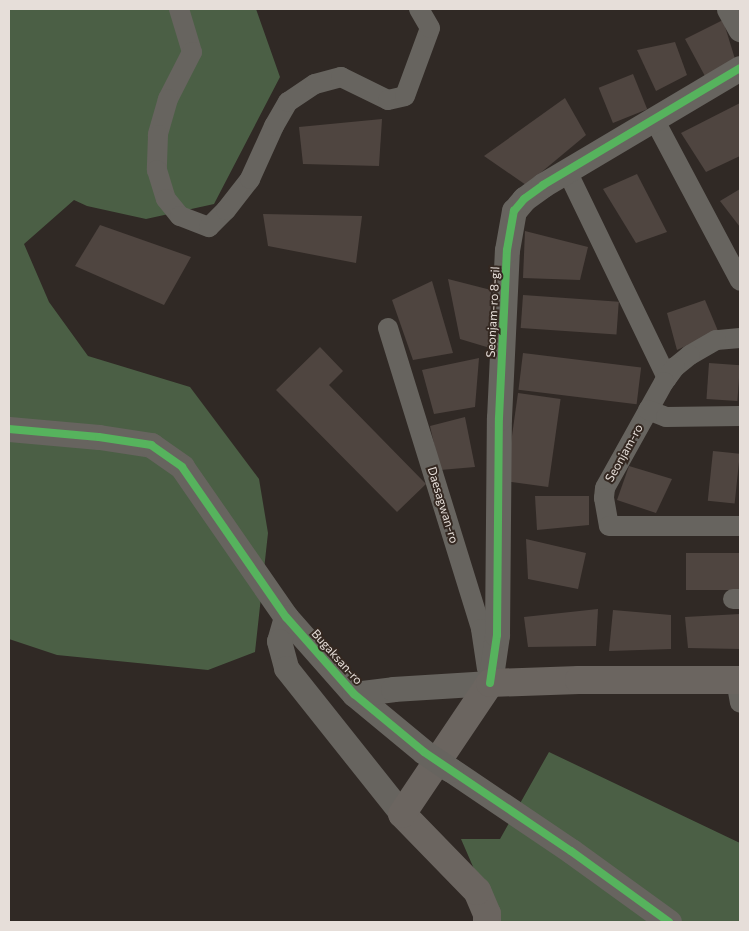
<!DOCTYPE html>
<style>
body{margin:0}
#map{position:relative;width:749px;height:931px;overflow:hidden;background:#302925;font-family:Commissioner,sans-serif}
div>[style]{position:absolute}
.forest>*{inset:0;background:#4b5f45}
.building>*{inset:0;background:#4f4540;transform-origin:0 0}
.minor>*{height:20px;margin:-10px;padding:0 10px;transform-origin:10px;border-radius:10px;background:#67645f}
.tertiary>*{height:25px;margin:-12.5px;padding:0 12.5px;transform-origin:12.5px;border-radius:12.5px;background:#67645f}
.secondary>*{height:28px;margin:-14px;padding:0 14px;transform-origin:14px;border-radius:14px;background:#6b6560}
.tertiary-bridge>*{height:25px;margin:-12.5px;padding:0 12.5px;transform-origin:12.5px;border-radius:12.5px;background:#67645f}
.cycleway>*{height:8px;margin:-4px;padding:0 4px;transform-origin:4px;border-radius:4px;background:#56b35d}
span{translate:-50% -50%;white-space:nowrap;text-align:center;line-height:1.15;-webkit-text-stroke:4px #342821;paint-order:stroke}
.street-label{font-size:12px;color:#e6ded9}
.frame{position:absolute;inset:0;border:10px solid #e6ded9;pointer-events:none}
</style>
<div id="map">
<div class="forest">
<i style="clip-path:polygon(9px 9px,256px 9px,280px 77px,214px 204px,146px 219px,87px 206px,74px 200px,24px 244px,49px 302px,88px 356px,190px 387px,259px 479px,268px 533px,255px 652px,208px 670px,57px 655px,9px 639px)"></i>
<i style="clip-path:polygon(549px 752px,740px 843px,740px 922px,497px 922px,461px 839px,500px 839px)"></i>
</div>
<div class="building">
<i style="clip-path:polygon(723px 20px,735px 59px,706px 78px,685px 39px)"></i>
<i style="clip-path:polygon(675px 42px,687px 75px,656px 91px,637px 50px)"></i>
<i style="left:633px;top:74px;width:38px;height:37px;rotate:68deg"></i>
<i style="clip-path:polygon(565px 98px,586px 135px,526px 185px,484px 156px)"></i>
<i style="clip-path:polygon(740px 103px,740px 156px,706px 172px,681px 133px)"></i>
<i style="clip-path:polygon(382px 119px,379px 166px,303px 164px,299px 127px)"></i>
<i style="clip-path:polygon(637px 174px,667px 232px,636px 243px,603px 189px)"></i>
<i style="clip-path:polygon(740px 189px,740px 227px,720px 201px)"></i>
<i style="clip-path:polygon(263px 214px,362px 216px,356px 263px,268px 246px)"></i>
<i style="clip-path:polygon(100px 225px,191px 257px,164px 305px,75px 266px)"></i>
<i style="clip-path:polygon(525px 231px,588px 247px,580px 280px,523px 278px)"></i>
<i style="clip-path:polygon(448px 279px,491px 290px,490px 348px,460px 339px)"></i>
<i style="clip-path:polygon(432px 281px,453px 353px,413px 360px,392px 300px)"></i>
<i style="left:523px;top:295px;width:96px;height:33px;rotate:4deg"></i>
<i style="clip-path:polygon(705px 300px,718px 331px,677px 350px,667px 313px)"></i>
<i style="clip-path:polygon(320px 347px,343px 371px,329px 385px,426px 484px,397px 512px,276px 390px)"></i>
<i style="left:523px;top:353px;width:119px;height:37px;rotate:7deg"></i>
<i style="clip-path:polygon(479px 358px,475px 407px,434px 414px,422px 370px)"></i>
<i style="left:709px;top:363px;width:31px;height:36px;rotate:4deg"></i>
<i style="left:518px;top:393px;width:43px;height:89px;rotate:8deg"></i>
<i style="clip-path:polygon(465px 417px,475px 467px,440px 470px,430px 426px)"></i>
<i style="left:713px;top:451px;width:27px;height:50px;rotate:6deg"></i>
<i style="clip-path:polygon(629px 466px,672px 479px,656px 513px,617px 500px)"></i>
<i style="clip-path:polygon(535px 496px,589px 496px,589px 525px,537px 530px)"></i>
<i style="clip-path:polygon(526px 539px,586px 553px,578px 589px,528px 579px)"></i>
<i style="left:740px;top:553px;width:37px;height:54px;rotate:90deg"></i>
<i style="clip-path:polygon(598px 609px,596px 646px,528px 647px,524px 617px)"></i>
<i style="clip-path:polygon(613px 610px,671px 615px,671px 649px,609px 651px)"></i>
<i style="clip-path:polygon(740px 614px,740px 649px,688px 648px,685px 617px)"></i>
</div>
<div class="minor">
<i style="left:179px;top:9px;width:45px;rotate:73.2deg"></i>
<i style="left:192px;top:52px;width:53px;rotate:117.1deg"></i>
<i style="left:168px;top:99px;width:37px;rotate:106deg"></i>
<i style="left:158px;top:135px;width:35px;rotate:92deg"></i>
<i style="left:157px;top:170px;width:30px;rotate:73deg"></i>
<i style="left:166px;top:199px;width:22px;rotate:51deg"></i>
<i style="left:180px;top:216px;width:31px;rotate:21deg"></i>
<i style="left:209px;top:227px;width:24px;rotate:-45deg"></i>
<i style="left:226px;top:210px;width:39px;rotate:-52deg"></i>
<i style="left:250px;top:179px;width:58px;rotate:-65.6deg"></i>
<i style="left:274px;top:126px;width:28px;rotate:-60deg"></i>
<i style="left:288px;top:102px;width:32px;rotate:-34deg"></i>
<i style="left:315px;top:84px;width:27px;rotate:-15deg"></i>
<i style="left:341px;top:77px;width:52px;rotate:26.1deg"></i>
<i style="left:388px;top:100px;width:17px;rotate:-13deg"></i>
<i style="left:405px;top:96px;width:72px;rotate:-69.8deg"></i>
<i style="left:430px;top:28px;width:22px;rotate:-120deg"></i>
<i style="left:654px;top:119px;width:183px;rotate:62deg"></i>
<i style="left:567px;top:171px;width:230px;rotate:64.2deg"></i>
<i style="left:388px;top:328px;width:315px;rotate:72.8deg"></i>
<i style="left:481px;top:629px;width:40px;rotate:81.5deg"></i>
<i style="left:740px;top:338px;width:24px;rotate:175deg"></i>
<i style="left:716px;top:340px;width:30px;rotate:150deg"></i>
<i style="left:690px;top:355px;width:19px;rotate:141deg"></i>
<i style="left:675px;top:367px;width:19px;rotate:126deg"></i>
<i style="left:664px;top:382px;width:121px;rotate:119.1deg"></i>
<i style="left:605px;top:488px;width:10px;rotate:96deg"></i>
<i style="left:604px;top:498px;width:28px;rotate:80deg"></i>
<i style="left:609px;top:526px;width:131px"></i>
<i style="left:648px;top:410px;width:19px;rotate:21deg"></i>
<i style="left:666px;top:417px;width:74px;rotate:-0.8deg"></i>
<i style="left:733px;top:599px;width:7px"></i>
<i style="left:736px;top:680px;width:23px;rotate:80deg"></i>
</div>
<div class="tertiary">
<i style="left:729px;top:9px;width:23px;rotate:61deg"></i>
<i style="left:9px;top:429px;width:90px;rotate:5.1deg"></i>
<i style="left:99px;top:437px;width:53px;rotate:8.7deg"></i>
<i style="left:151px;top:445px;width:38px;rotate:35deg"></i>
<i style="left:182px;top:467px;width:183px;rotate:55.3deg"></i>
<i style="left:286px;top:617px;width:103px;rotate:48.6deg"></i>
<i style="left:354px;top:694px;width:91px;rotate:39.6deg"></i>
<i style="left:286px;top:617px;width:25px;rotate:106deg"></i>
<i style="left:279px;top:641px;width:28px;rotate:75deg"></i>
<i style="left:286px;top:668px;width:186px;rotate:51.5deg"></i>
<i style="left:354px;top:694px;width:39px;rotate:-7deg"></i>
<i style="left:393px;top:689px;width:97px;rotate:-3.5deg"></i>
<i style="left:490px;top:683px;width:49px;rotate:-81.7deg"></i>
<i style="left:497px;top:635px;width:217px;rotate:-89.5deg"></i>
<i style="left:499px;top:418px;width:168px;rotate:-87.3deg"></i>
<i style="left:507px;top:250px;width:40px;rotate:-80deg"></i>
<i style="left:514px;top:211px;width:16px;rotate:-50deg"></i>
<i style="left:524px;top:199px;width:24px;rotate:-36deg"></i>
<i style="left:543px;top:185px;width:229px;rotate:-30.7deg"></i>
<i style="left:451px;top:770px;width:145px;rotate:34deg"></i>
<i style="left:571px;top:851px;width:121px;rotate:35.9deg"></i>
</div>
<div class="secondary">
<i style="left:487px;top:922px;width:8px;rotate:-90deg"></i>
<i style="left:487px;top:914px;width:25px;rotate:-113deg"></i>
<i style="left:477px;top:891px;width:107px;rotate:-134.2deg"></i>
<i style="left:402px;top:814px;width:158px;rotate:-56.1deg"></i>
<i style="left:490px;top:683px;width:89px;rotate:-1.9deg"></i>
<i style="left:579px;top:680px;width:161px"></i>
</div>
<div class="tertiary-bridge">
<i style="left:424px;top:752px;width:32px;rotate:34deg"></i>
</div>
<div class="cycleway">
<i style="left:9px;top:429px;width:90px;rotate:5.1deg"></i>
<i style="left:99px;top:437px;width:53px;rotate:8.7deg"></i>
<i style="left:151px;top:445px;width:38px;rotate:35deg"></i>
<i style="left:182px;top:467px;width:183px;rotate:55.3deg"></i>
<i style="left:286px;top:617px;width:103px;rotate:48.6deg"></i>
<i style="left:354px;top:694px;width:91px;rotate:39.6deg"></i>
<i style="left:424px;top:752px;width:177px;rotate:34deg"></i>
<i style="left:571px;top:851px;width:121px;rotate:35.9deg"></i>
<i style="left:490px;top:683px;width:49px;rotate:-81.7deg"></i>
<i style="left:497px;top:635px;width:217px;rotate:-89.5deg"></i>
<i style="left:499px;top:418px;width:168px;rotate:-87.3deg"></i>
<i style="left:507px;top:250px;width:40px;rotate:-80deg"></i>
<i style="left:514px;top:211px;width:16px;rotate:-50deg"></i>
<i style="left:524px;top:199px;width:24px;rotate:-36deg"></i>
<i style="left:543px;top:185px;width:229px;rotate:-30.7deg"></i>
</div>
<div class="street-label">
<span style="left:493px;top:312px;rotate:-87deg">Seonjam-ro 8-gil</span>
<span style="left:624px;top:453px;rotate:-61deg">Seonjam-ro</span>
<span style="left:443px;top:505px;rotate:73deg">Daesagwan-ro</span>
<span style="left:337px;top:657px;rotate:48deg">Bugaksan-ro</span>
</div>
<div class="frame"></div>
</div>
